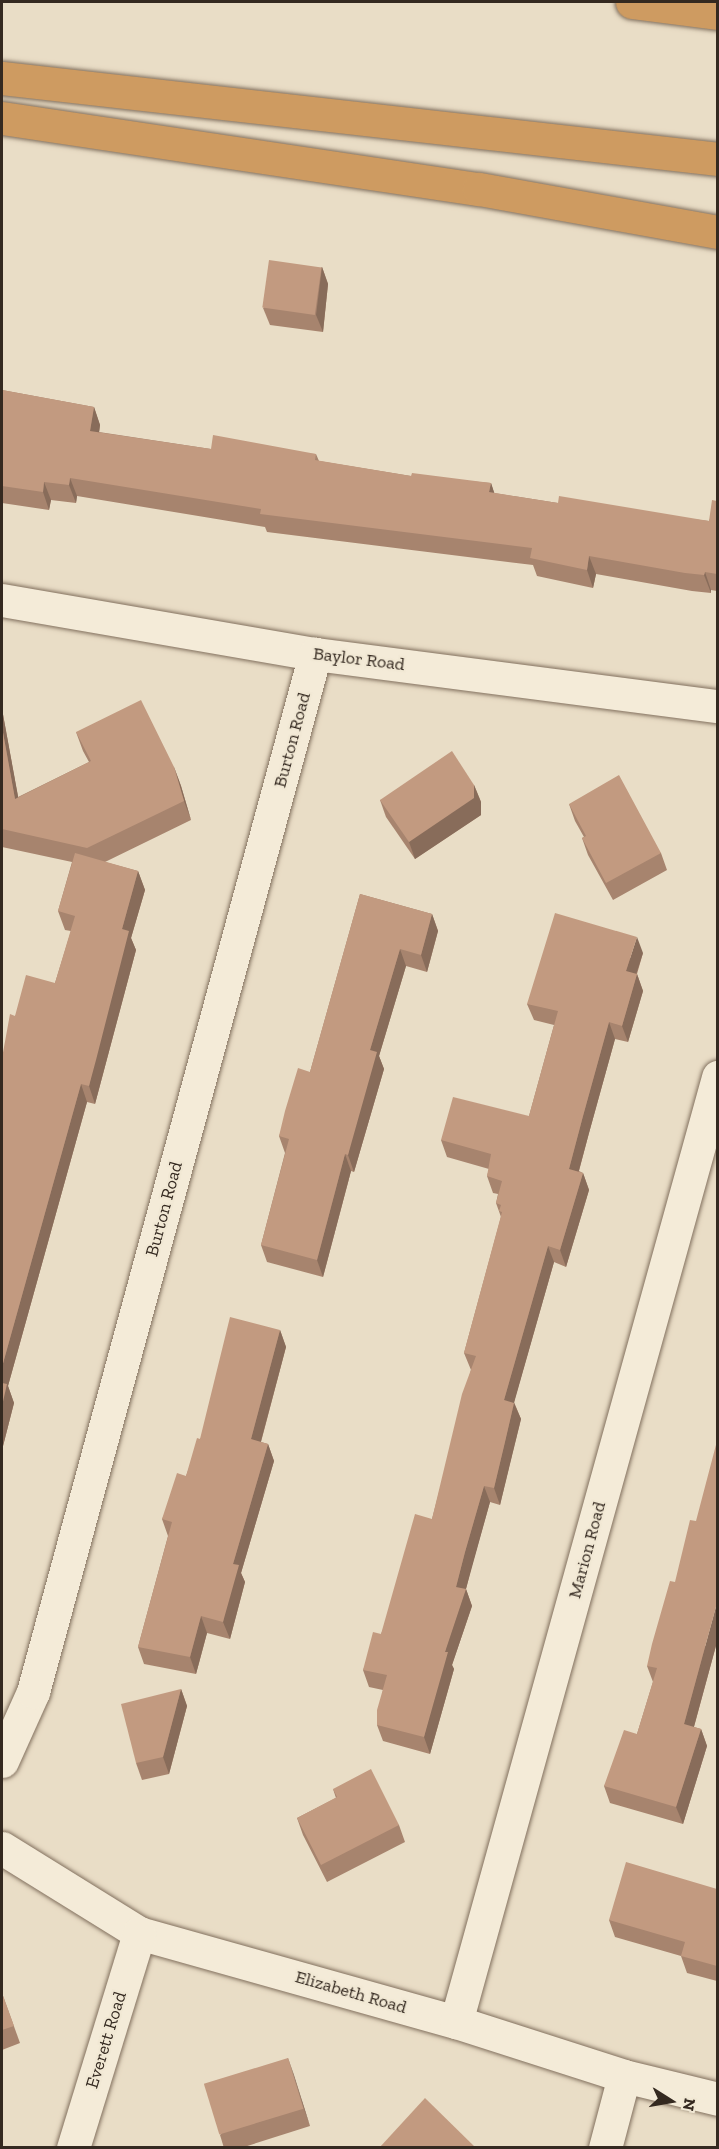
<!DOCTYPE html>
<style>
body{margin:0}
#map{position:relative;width:719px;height:2149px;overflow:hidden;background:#e9ddc6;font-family:"Zilla Slab",serif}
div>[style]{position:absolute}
.roads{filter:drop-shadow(0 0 2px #82705e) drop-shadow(0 0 2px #82705e)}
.street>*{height:33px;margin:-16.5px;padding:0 16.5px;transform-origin:16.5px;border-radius:16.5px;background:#f4ebd8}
.highway>*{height:33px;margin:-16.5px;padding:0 16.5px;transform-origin:16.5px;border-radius:16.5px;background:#ce9b61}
.wall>*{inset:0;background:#a7846e}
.shaded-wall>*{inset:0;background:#886c5a}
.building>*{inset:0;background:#c29a80;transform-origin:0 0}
span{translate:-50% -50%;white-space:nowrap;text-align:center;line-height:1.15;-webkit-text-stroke:4.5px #f1e8d4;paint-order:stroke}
.street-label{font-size:18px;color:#342920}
.frame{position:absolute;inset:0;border:3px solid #342920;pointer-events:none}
.north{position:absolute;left:641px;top:2071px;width:60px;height:60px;-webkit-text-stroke:4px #f1e8d4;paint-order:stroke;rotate:101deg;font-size:16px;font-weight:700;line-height:24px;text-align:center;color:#342920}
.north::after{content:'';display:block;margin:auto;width:21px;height:27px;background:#342920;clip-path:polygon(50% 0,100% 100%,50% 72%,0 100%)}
</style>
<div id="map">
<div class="roads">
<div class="street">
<i style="left:2px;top:600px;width:318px;rotate:9.8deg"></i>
<i style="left:315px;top:654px;width:406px;rotate:7.4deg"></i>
<i style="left:2px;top:1761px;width:76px;rotate:-65.8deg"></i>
<i style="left:33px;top:1692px;width:1076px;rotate:-74.8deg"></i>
<i style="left:2px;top:1848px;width:161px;rotate:31.8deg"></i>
<i style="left:139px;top:1933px;width:329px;rotate:15.7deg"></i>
<i style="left:456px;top:2022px;width:176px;rotate:17.8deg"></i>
<i style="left:624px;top:2076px;width:97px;rotate:13.7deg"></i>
<i style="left:456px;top:2022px;width:981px;rotate:-74.5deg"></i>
<i style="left:73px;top:2148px;width:225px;rotate:-72.9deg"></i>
<i style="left:605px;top:2148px;width:74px;rotate:-75.2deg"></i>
</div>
<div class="highway">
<i style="left:632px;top:2px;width:87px;rotate:7.3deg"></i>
<i style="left:2px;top:78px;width:721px;rotate:6.45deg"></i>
<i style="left:2px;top:118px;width:482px;rotate:8.5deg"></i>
<i style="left:479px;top:189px;width:243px;rotate:10.2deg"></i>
</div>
</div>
<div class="wall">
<i style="clip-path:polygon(322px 267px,328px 284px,323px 332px,270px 325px,263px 308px)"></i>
<i style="clip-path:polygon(2px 390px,94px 407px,100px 425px,99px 432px,211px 449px,316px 454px,319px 461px,411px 476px,491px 483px,494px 493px,558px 503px,709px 521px,717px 501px,717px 591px,711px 590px,711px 593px,692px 591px,596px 574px,593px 588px,537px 576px,533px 565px,267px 532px,265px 527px,77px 496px,76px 503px,51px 500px,49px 510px,2px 503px)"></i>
<i style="clip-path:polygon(2px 709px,18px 797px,89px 762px,83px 751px,76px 732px,174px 767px,181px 786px,191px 820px,105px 862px,138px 871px,145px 890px,131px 938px,136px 950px,95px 1104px,87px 1102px,8px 1386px,14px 1403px,2px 1450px,2px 1058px,15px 1016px,55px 983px,71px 931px,65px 930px,58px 911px,72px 862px,2px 847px)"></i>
<i style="clip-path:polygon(474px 785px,481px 802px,481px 815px,415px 859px,386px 817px,380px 800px)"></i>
<i style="clip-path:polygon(569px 804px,661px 853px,667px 870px,613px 900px,588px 855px,582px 838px,584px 837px,575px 821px)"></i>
<i style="clip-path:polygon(360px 894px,432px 914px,438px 931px,427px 972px,406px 966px,379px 1056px,384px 1069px,354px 1172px,351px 1171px,323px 1277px,267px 1262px,261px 1245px,285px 1153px,279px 1136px,310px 1072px)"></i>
<i style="clip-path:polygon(643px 953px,637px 974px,643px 991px,628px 1042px,615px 1039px,589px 1133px,579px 1171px,583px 1173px,589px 1190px,566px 1267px,554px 1262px,514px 1402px,521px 1419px,511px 1459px,500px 1505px,490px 1502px,471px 1569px,466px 1589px,472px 1606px,452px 1665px,454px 1669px,430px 1754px,383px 1741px,377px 1725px,383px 1690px,369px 1687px,363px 1670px,381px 1634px,432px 1519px,471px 1370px,464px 1353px,501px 1217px,496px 1203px,498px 1194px,493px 1193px,487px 1176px,489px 1169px,447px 1157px,441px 1140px,529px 1116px,554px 1025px,534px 1020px,527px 1004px)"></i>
<i style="clip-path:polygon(280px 1330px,286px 1347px,261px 1442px,268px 1444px,274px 1461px,241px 1573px,245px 1582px,230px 1639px,207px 1633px,196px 1674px,144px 1664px,138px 1647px,168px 1536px,162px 1519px,186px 1476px,200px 1439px)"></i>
<i style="clip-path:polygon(717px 1642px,694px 1727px,701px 1729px,707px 1746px,683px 1824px,610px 1803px,604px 1786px,637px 1734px,653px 1682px,647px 1666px)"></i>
<i style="clip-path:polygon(181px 1689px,187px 1706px,169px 1774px,142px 1780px,136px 1763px)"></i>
<i style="clip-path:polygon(333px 1789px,399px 1825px,405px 1842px,327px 1882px,303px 1835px,297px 1818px,336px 1798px)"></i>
<i style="clip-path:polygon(717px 1889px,717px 1981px,687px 1973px,681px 1956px,615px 1937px,609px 1920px)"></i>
<i style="clip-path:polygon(2px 1993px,20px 2043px,2px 2050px)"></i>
<i style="clip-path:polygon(288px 2058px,310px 2126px,241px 2148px,224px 2148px,220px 2135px)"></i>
</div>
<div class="shaded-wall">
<i style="clip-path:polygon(322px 267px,328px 284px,323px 332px,316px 315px)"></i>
<i style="clip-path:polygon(94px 407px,100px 425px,97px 449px,90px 431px)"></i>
<i style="clip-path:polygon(70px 478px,77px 496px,76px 503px,69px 485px)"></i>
<i style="clip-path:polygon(44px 482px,51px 500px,49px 510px,43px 492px)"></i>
<i style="clip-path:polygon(491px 483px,497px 501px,489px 492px)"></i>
<i style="clip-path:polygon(589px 556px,596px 574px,593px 588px,587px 570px)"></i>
<i style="clip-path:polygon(705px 572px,711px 590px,711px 593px,704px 575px)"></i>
<i style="clip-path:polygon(2px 709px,22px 818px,15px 799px,2px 727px)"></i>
<i style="clip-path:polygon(174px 767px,181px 786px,191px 820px,184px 801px)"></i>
<i style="clip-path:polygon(474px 785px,481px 802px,481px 815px,415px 859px,409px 842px)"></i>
<i style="clip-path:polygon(138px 871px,145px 890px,131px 938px,136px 950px,95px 1104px,89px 1086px,122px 929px)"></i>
<i style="clip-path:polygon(432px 914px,438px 931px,427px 972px,421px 955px)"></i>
<i style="clip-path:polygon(637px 937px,643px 953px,632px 987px,626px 971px)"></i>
<i style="clip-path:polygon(400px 949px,406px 966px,379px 1056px,384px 1069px,354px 1172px,348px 1155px,370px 1050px)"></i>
<i style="clip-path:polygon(637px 974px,643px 991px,628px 1042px,622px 1026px)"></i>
<i style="clip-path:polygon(609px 1022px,615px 1039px,589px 1133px,575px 1185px,569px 1169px,583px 1116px)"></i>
<i style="clip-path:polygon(81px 1084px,87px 1102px,8px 1386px,14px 1403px,2px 1450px,2px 1367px)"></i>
<i style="clip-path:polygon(345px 1154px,351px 1171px,323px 1277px,317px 1260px)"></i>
<i style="clip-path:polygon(583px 1173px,589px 1190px,566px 1267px,560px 1250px)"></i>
<i style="clip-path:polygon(548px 1246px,554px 1262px,510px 1417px,504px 1400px)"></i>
<i style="clip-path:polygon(280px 1330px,286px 1347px,257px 1456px,251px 1439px)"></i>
<i style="clip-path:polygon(514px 1403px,521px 1419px,500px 1505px,494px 1488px)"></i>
<i style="clip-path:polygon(268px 1444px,274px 1461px,241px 1573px,245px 1582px,230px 1639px,223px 1622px,233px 1564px)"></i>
<i style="clip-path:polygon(484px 1486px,490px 1502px,464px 1596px,466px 1589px,472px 1606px,452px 1665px,454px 1669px,430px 1754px,424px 1737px,445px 1652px,456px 1587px,465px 1552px)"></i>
<i style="clip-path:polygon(717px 1603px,717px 1642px,690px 1741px,684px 1724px)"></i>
<i style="clip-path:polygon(201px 1616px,207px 1633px,196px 1674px,190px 1657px)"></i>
<i style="clip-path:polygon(181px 1689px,187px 1706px,169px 1774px,163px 1757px)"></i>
<i style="clip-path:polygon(701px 1729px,707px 1746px,683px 1824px,676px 1807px)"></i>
<i style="clip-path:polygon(288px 2058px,294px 2075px,310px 2126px,304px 2109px)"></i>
</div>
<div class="building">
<i style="left:269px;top:260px;width:53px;height:48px;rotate:8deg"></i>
<i style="clip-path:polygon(2px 390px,94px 407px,90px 431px,211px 449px,213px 435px,316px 454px,315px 460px,411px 476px,412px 473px,491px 483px,489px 492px,558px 503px,559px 496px,709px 521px,712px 500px,717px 501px,717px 574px,705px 572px,704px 575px,685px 573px,589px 556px,587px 570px,530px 558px,532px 548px,260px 514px,261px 509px,70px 478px,69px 485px,44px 482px,43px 492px,2px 486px)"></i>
<i style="clip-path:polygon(141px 700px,174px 767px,184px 801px,87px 848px,2px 829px,2px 727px,15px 799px,91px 761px,76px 732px)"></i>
<i style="clip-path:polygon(452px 751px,474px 785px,474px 798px,409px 842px,380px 800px)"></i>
<i style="clip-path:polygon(619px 775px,661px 853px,606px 883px,582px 838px,586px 836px,569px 804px)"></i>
<i style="clip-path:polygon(75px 853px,138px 871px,122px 929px,129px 931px,96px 1060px,89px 1086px,81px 1084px,2px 1367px,2px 1058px,10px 1014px,15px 1016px,26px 975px,55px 983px,75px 916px,58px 911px)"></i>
<i style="clip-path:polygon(360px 894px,432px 914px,421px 955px,400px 949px,370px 1050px,377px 1052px,348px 1155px,345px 1154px,317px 1260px,261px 1245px,289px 1139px,279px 1136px,285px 1111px,298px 1068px,310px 1072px)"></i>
<i style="clip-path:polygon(555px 913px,637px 937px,626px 971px,637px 974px,622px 1026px,609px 1022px,583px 1116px,569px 1169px,583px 1173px,560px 1250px,548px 1246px,504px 1400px,514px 1403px,505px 1442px,494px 1488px,484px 1486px,465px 1552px,456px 1587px,466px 1589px,445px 1652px,448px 1652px,424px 1737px,377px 1725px,377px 1710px,387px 1675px,363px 1670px,373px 1632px,381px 1634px,415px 1514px,432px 1519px,462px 1394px,476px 1356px,464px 1353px,502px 1212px,499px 1211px,501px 1205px,496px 1203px,502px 1181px,487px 1176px,491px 1154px,441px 1140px,453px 1097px,529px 1116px,558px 1011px,527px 1004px)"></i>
<i style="clip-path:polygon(230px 1317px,280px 1330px,251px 1439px,268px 1444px,233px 1564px,239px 1565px,223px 1622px,201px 1616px,190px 1657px,138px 1647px,172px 1522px,162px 1519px,177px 1473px,186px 1476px,197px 1438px,200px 1439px)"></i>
<i style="clip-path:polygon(2px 1383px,7px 1384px,2px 1406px)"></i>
<i style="clip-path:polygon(717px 1441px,717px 1603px,684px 1724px,701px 1729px,676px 1807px,604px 1786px,624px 1730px,637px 1734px,657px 1668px,647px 1666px,652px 1644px,670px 1581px,675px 1582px,690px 1520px,696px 1521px)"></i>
<i style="clip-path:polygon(181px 1689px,163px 1757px,136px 1763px,121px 1704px)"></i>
<i style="clip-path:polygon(371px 1769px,399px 1825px,321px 1865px,297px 1818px,337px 1797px,333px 1789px)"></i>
<i style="clip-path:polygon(626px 1862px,717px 1889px,717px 1966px,681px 1956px,685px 1942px,609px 1920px)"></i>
<i style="clip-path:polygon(2px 1993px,14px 2026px,2px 2030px)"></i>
<i style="left:288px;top:2058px;width:53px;height:88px;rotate:73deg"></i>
<i style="clip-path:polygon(425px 2098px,476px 2148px,380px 2147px)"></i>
</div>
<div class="street-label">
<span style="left:359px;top:659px;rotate:7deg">Baylor Road</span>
<span style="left:292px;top:740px;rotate:-75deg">Burton Road</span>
<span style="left:164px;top:1209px;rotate:-75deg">Burton Road</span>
<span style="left:587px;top:1550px;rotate:-75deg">Marion Road</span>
<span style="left:351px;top:1992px;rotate:16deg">Elizabeth Road</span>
<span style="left:106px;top:2040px;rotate:-73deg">Everett Road</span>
</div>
<div class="frame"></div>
<div class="north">N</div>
</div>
